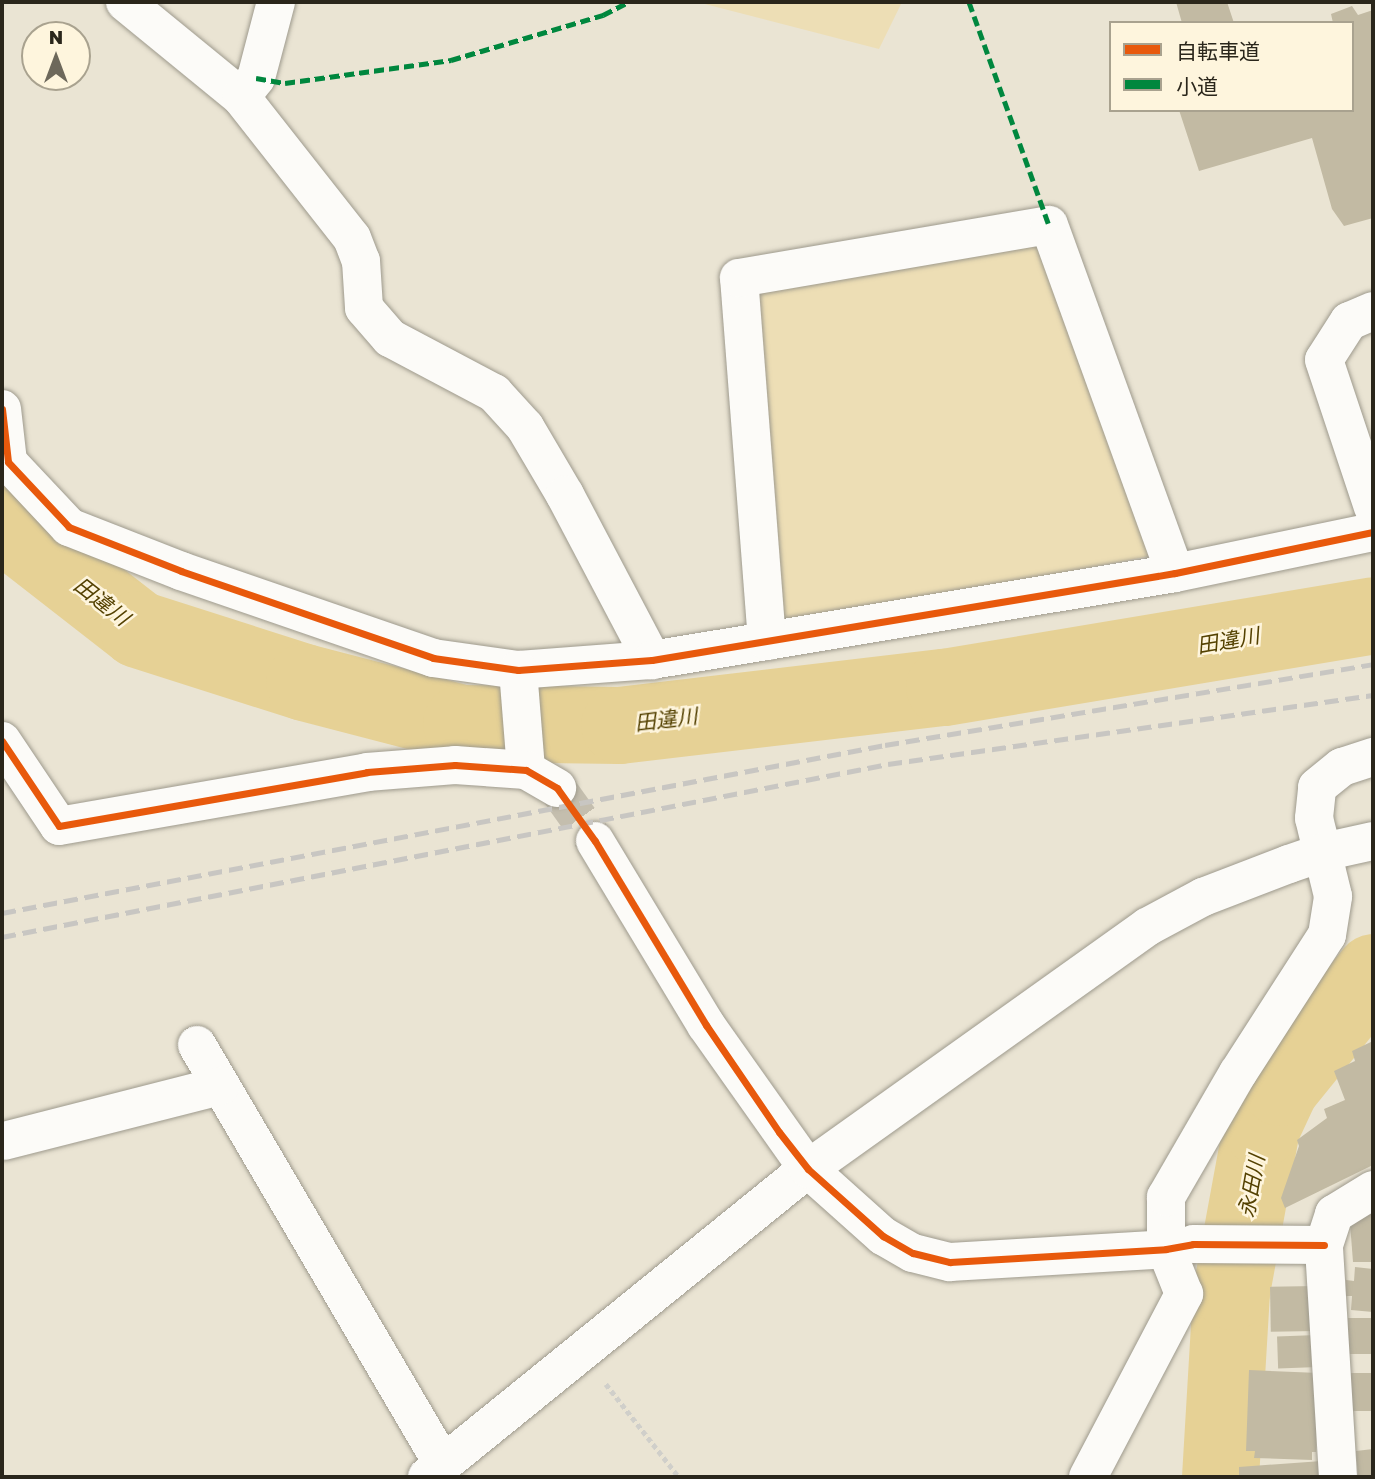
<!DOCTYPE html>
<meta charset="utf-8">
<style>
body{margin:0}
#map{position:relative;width:1375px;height:1479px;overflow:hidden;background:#eae4d3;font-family:"Golos Text","Noto Sans JP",sans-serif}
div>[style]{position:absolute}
.green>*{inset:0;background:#eddeb5}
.river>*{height:77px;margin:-38.5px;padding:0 38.5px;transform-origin:38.5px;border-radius:38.5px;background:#e6d195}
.building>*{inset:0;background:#c2baa3;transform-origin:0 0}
.street-tunnel>*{height:38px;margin-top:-19px;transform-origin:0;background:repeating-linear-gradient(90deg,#c4beae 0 38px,transparent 0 57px)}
.path>*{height:4.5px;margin-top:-2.25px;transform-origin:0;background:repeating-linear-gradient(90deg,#d0cfca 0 5px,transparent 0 8.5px)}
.roads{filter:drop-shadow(0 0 2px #9e9a8d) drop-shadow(0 0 2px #9e9a8d)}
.street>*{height:38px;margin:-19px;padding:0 19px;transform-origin:19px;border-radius:19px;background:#fcfbf8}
.secondary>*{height:38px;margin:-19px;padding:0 19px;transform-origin:19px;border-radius:19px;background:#fcfbf8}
.rail>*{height:5px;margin-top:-2.5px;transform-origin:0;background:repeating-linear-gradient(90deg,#c8c6c2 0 14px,transparent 0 21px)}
.quiet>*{height:5px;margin-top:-2.5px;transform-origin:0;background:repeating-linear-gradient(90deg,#00873e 0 10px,transparent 0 15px)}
.cycleway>*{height:7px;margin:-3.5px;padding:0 3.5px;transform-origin:3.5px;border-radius:3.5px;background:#e8590c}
span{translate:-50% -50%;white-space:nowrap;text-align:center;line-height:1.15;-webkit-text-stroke:5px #fef5dd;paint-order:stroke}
.water-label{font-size:21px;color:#544100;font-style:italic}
.frame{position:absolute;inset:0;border:4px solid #2a261b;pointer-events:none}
.legend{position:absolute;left:1109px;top:21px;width:245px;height:91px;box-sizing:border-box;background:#fef5dd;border:2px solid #a9a28f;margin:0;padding:9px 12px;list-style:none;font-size:21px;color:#2a261b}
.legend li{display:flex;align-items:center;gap:14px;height:35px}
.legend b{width:35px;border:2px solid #a9a28f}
.north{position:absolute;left:21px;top:21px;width:70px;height:70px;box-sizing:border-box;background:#fef5dd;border:2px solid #a9a28f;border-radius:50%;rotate:0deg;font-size:19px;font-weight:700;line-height:28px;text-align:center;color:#2a261b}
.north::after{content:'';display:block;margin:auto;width:24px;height:32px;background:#6d685b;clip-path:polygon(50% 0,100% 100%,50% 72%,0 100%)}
</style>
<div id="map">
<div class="green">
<i style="clip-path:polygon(697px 2px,902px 2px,879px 49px)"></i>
<i style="clip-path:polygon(1043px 244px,1150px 556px,788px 625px,776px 619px,752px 291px)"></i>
</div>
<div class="river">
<i style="left:2px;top:523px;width:172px;rotate:37.9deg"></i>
<i style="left:138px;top:629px;width:174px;rotate:17.7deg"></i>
<i style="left:304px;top:682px;width:162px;rotate:14.6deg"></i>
<i style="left:461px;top:723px;width:158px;rotate:0.7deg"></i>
<i style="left:619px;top:725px;width:327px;rotate:-6.7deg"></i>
<i style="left:944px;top:687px;width:435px;rotate:-9.5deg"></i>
<i style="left:1220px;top:1477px;width:186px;rotate:-86.6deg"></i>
<i style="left:1231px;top:1291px;width:166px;rotate:-79.6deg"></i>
<i style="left:1261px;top:1128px;width:45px;rotate:-65.1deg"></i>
<i style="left:1280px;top:1087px;width:148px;rotate:-51deg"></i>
</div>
<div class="building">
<i style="clip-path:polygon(1176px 2px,1227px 2px,1234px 23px,1182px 23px)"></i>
<i style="clip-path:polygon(1352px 6px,1358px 15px,1373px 10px,1373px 218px,1344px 226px,1332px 209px,1312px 138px,1199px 171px,1179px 110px,1352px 110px,1352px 23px,1333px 23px,1331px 14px)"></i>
<i style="clip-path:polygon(1373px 1041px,1373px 1165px,1285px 1208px,1281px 1198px,1299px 1146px,1297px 1140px,1327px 1118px,1324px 1109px,1345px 1100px,1334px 1071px,1355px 1061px,1352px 1051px)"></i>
<i style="clip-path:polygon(1373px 1208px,1373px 1262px,1353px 1262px,1350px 1223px)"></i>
<i style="clip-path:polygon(1355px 1267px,1373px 1269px,1373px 1312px,1351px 1310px,1352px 1296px,1345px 1296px,1346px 1280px,1354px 1281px)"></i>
<i style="left:1316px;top:1286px;width:45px;height:46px;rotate:89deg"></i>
<i style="left:1348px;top:1318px;width:25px;height:36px"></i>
<i style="left:1317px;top:1335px;width:32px;height:40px;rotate:88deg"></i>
<i style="clip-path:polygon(1249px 1370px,1319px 1373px,1316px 1452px,1312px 1452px,1312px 1460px,1254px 1458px,1255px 1451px,1246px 1451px)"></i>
<i style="left:1373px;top:1373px;width:38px;height:23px;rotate:90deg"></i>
<i style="clip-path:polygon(1373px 1449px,1373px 1477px,1358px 1477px,1356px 1451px)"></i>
<i style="clip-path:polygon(1322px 1461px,1323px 1477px,1239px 1477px,1239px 1467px)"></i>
</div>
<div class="street-tunnel">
<i style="left:557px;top:788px;width:65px;rotate:54.4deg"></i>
</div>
<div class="path">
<i style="left:606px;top:1384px;width:118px;rotate:51.9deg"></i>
</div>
<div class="roads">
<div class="street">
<i style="left:125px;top:2px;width:150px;rotate:39.3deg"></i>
<i style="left:241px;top:97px;width:179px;rotate:51.8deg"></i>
<i style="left:352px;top:238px;width:25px;rotate:69deg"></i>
<i style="left:361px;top:261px;width:47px;rotate:86.3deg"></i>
<i style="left:364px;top:308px;width:40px;rotate:49deg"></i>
<i style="left:390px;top:338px;width:118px;rotate:27.9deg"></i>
<i style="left:494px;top:393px;width:46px;rotate:47.6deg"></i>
<i style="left:525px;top:427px;width:79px;rotate:59.5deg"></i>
<i style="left:565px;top:495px;width:187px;rotate:62.2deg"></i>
<i style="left:241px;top:97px;width:24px;rotate:-52deg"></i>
<i style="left:256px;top:78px;width:79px;rotate:-75.3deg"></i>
<i style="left:1373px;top:311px;width:26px;rotate:157deg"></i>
<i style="left:1349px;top:321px;width:46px;rotate:122.7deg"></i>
<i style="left:1324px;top:360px;width:155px;rotate:71.6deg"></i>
<i style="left:2px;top:409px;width:53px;rotate:83.5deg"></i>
<i style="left:8px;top:462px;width:89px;rotate:46.8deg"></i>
<i style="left:69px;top:527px;width:120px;rotate:21.4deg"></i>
<i style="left:181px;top:571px;width:267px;rotate:19deg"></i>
<i style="left:433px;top:658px;width:86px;rotate:8deg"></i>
<i style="left:518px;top:670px;width:134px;rotate:-4.3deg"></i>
<i style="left:652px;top:660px;width:530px;rotate:-9.44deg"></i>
<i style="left:1175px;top:573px;width:202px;rotate:-11.7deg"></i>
<i style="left:767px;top:641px;width:364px;rotate:-94.4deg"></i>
<i style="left:739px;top:278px;width:314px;rotate:-9.7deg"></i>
<i style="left:1049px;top:225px;width:370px;rotate:70.1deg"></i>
<i style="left:518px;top:670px;width:100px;rotate:85.4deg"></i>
<i style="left:2px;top:741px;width:102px;rotate:56.2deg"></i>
<i style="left:59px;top:826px;width:313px;rotate:-9.9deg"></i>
<i style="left:367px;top:772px;width:88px;rotate:-4.5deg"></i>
<i style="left:455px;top:765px;width:71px;rotate:4deg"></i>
<i style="left:526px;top:770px;width:36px;rotate:30deg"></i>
<i style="left:595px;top:841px;width:215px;rotate:58.9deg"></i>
<i style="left:706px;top:1025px;width:176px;rotate:54.7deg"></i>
<i style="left:197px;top:1045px;width:487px;rotate:59.6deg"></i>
<i style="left:4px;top:1141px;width:223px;rotate:-14.3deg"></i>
<i style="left:1088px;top:1477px;width:207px;rotate:-62.3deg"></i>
<i style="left:1184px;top:1294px;width:48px;rotate:-111.8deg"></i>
<i style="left:1166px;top:1249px;width:52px;rotate:-90deg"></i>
<i style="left:1166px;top:1197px;width:143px;rotate:-59.9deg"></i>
<i style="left:1238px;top:1073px;width:164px;rotate:-57.2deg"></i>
<i style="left:1327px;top:935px;width:39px;rotate:-81deg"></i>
<i style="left:1333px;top:896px;width:80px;rotate:-103.7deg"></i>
<i style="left:1314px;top:818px;width:31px;rotate:-84deg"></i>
<i style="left:1317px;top:787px;width:32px;rotate:-39deg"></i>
<i style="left:1342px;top:767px;width:33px;rotate:-18deg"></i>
<i style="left:1338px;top:1477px;width:232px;rotate:-93.5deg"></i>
<i style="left:1324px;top:1245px;width:33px;rotate:-72deg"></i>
<i style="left:1334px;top:1214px;width:46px;rotate:-31.6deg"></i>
</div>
<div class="secondary">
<i style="left:808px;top:1169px;width:101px;rotate:41.8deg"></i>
<i style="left:883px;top:1236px;width:34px;rotate:30deg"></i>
<i style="left:913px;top:1253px;width:38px;rotate:14deg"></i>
<i style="left:950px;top:1262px;width:216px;rotate:-3.4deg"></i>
<i style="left:1193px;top:1244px;width:131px;rotate:0.4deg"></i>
<i style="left:427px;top:1477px;width:490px;rotate:-39deg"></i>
<i style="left:808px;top:1169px;width:417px;rotate:-35.5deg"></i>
<i style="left:1147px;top:927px;width:64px;rotate:-28.2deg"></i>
<i style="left:1203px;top:897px;width:92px;rotate:-21deg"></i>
<i style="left:1289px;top:864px;width:36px;rotate:-19deg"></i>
<i style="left:1323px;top:852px;width:51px;rotate:-12.4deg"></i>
</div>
</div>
<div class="rail">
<i style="left:2px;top:913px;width:899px;rotate:-10.77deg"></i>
<i style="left:885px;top:745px;width:495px;rotate:-9.4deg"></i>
<i style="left:2px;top:937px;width:903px;rotate:-11.05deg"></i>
<i style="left:888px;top:764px;width:490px;rotate:-8.1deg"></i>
</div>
<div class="quiet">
<i style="left:969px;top:2px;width:237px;rotate:70.3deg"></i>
<i style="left:256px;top:78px;width:29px;rotate:10deg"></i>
<i style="left:285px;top:83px;width:168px;rotate:-7.9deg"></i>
<i style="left:451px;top:60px;width:159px;rotate:-16.5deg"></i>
<i style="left:603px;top:15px;width:28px;rotate:-27deg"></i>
</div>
<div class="cycleway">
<i style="left:2px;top:409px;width:53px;rotate:83.5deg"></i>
<i style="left:8px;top:462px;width:89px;rotate:46.8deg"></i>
<i style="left:69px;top:527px;width:120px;rotate:21.4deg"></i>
<i style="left:181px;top:571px;width:267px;rotate:19deg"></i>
<i style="left:433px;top:658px;width:86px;rotate:8deg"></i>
<i style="left:518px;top:670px;width:134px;rotate:-4.3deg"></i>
<i style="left:652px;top:660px;width:530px;rotate:-9.44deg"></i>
<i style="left:1175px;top:573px;width:202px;rotate:-11.7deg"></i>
<i style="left:2px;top:741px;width:102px;rotate:56.2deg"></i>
<i style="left:59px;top:826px;width:313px;rotate:-9.9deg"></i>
<i style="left:367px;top:772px;width:88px;rotate:-4.5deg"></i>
<i style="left:455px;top:765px;width:71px;rotate:4deg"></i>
<i style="left:526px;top:770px;width:36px;rotate:30deg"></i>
<i style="left:557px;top:788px;width:65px;rotate:54.4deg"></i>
<i style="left:595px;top:841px;width:215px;rotate:58.9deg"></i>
<i style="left:706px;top:1025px;width:130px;rotate:55.7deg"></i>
<i style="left:779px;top:1132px;width:47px;rotate:51.9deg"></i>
<i style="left:808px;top:1169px;width:101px;rotate:41.8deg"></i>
<i style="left:883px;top:1236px;width:34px;rotate:30deg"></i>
<i style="left:913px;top:1253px;width:38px;rotate:14deg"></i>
<i style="left:950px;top:1262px;width:216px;rotate:-3.4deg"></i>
<i style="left:1166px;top:1249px;width:27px;rotate:-10deg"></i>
<i style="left:1193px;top:1244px;width:131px;rotate:0.4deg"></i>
</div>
<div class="water-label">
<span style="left:102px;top:601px;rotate:38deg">田違川</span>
<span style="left:1228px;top:640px;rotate:-10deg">田違川</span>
<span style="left:666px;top:719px;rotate:-7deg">田違川</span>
<span style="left:1251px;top:1186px;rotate:-80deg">永田川</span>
</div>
<div class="frame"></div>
<ul class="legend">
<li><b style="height:9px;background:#e8590c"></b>自転車道</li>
<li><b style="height:9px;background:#00873e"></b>小道</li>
</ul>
<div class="north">N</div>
</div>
